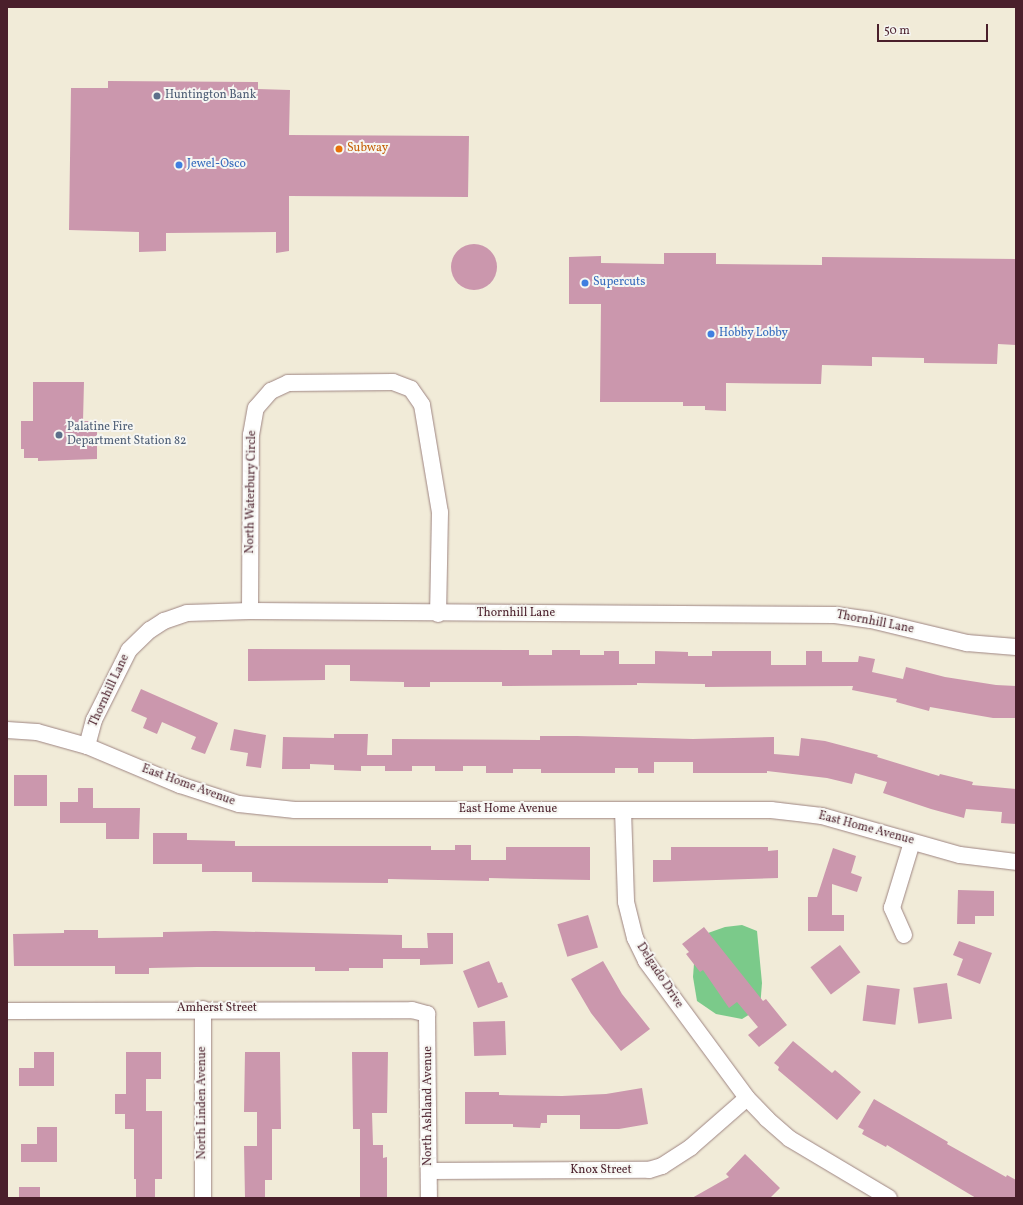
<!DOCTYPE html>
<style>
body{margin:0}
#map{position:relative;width:1023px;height:1205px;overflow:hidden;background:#f1ebd8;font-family:Vollkorn,serif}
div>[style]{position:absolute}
.green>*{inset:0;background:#7bca8a}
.building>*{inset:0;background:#cb97ad;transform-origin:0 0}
.round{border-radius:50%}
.roads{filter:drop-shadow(0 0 1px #9e8582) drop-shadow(0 0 1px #9e8582)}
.minor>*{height:16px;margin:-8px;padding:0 8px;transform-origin:8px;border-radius:8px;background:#fff}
.dots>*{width:11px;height:11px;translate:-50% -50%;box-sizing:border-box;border:2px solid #f6f6f2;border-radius:50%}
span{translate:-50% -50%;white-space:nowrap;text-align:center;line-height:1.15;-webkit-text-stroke:4px #f6f6f2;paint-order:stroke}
.service-label{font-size:12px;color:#4e5e75}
.left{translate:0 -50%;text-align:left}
.food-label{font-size:12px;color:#c56008}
.shop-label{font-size:12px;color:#366cbe}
.street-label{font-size:12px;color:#4a1f2b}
.frame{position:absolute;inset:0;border:8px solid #4a1f2b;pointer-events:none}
.scale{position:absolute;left:877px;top:24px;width:111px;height:18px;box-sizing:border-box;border:2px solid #4a1f2b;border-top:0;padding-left:5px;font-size:12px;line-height:14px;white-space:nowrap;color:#4a1f2b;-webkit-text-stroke:3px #f6f6f2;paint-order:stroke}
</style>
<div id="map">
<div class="green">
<i style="clip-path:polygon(742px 925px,757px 931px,762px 983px,760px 1008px,742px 1019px,716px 1014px,697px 1001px,693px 977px,695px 950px,708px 933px,725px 927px)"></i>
</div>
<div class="building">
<i style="clip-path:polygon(108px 81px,258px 82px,258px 89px,290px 90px,289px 135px,469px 136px,468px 197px,289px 196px,289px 251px,276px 253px,276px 232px,166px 233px,166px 251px,139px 252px,139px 232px,69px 230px,71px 88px,108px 88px)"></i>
<i class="round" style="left:451px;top:244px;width:46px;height:46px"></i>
<i style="clip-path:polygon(664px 253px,716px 253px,716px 264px,822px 265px,822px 257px,1016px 259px,1016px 345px,998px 344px,997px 364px,924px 363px,924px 358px,872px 357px,872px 366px,822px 365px,821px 384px,726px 383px,726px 411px,705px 410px,705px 406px,683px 406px,683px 402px,600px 402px,601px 304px,569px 304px,569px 257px,601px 256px,601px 263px,664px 264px)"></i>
<i style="clip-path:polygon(33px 382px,84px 382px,83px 421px,97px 421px,97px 459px,38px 461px,38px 458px,24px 458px,24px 449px,21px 449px,21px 421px,33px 421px)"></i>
<i style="clip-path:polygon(248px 649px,529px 650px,529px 655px,552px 655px,552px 650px,580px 650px,580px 655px,604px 655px,604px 651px,619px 651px,619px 664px,655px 664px,655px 651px,688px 652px,688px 656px,712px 656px,712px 651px,771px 651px,771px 665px,806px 665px,806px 651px,822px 651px,822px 662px,858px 662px,859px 656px,875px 659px,872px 672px,903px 679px,906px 667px,945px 677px,996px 685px,1016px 686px,1016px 718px,993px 718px,930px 707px,929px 711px,896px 702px,897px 699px,852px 690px,853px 686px,705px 687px,705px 684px,637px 683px,637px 685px,502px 686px,502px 682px,430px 682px,430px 687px,404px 687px,404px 682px,350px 681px,350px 665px,325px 665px,325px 680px,248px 681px)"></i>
<i style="clip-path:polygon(141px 689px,218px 723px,205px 754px,191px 749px,196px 737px,162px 722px,157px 734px,143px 728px,147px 718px,131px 711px)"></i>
<i style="clip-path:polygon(234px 729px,266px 735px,261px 768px,246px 766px,248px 753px,230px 750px)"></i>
<i style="clip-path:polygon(334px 734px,368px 734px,367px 755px,392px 755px,392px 739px,540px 740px,540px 736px,577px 736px,693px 739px,774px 737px,774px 754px,799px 756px,801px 738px,825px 741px,878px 755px,877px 757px,939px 776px,940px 774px,973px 782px,972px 785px,1016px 789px,1016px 824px,1001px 823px,1002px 812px,966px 809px,964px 818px,931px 809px,883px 793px,887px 782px,855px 773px,852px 784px,827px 778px,767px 771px,767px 773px,693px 773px,693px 762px,654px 762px,654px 773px,638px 773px,638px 768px,615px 768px,615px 773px,541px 773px,541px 769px,513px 769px,513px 773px,486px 773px,486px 766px,463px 766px,463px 771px,435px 771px,435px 766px,412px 766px,412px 771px,385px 771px,385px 766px,361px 766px,361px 771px,334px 770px,334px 765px,310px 764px,310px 769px,282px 769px,283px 737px,334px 738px)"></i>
<i style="left:14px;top:775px;width:33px;height:31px"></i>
<i style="clip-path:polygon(78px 788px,93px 788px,93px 808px,140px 808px,139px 839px,106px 839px,106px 823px,60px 823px,60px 802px,78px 802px)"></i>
<i style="clip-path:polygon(153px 833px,187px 833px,187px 840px,235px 841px,235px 846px,431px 846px,431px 850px,455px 850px,455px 845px,471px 845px,471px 860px,506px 860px,506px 847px,590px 847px,590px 880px,489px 878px,489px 881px,388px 879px,388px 883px,252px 882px,252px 872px,202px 872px,202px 864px,153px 864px)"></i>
<i style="clip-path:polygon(671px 847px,768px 847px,768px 851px,778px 850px,778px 878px,653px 882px,653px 860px,671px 860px)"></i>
<i style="clip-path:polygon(833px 848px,856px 856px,851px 873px,862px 877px,857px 892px,832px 884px,832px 915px,844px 915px,844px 931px,808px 931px,808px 897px,817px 897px)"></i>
<i style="clip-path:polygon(958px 890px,994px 891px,994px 916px,975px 916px,975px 924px,957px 924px)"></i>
<i style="left:588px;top:915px;width:34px;height:32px;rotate:73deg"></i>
<i style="clip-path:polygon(704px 927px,763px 1001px,766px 999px,787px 1025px,759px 1047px,748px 1035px,758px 1027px,737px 1002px,729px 1008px,703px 970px,700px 972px,686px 954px,689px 952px,682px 944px)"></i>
<i style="clip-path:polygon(64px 930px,98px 930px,98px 938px,163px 937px,163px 932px,215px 931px,402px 935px,402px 948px,428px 948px,427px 933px,453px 933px,453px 964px,420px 965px,420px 959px,383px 959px,383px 968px,349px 968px,349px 971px,315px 971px,315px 967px,197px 967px,149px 968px,149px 974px,115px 974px,115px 966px,14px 966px,13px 934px,64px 933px)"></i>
<i style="clip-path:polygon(959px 941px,992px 953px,980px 984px,957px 975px,963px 959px,953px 955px)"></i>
<i style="left:840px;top:945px;width:34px;height:37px;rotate:53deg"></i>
<i style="clip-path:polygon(489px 961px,498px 983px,502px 982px,508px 997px,478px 1008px,463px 971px)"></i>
<i style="clip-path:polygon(603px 961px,622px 994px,650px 1029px,621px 1051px,591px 1013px,571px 979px)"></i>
<i style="left:947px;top:983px;width:36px;height:34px;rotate:82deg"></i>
<i style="left:867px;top:985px;width:33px;height:36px;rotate:7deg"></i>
<i style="left:505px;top:1021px;width:34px;height:32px;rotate:88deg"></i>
<i style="clip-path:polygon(793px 1041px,832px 1073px,835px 1070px,861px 1092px,837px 1120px,778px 1070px,779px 1067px,774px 1063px)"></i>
<i style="clip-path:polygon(34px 1052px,54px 1052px,54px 1086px,19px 1086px,19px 1068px,34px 1068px)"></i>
<i style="clip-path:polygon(126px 1052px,161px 1052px,161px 1079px,146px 1079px,146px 1111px,162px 1111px,162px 1179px,155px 1179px,155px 1198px,136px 1198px,136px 1179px,134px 1179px,134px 1129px,125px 1129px,125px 1114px,115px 1114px,115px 1094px,126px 1094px)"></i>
<i style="clip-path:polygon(245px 1052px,280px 1052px,281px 1129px,272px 1129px,272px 1180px,265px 1180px,265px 1198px,245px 1198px,244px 1146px,257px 1146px,257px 1112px,244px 1112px)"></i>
<i style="clip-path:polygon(352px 1052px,388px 1052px,387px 1113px,372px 1113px,373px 1145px,383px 1145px,383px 1158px,387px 1157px,387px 1198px,360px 1198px,360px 1129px,353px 1129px)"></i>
<i style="clip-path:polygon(642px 1088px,648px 1124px,619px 1129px,580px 1129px,580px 1115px,547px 1115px,547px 1123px,541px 1123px,540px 1128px,513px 1127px,513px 1124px,465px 1124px,465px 1092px,499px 1092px,499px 1095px,562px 1096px,606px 1094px)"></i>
<i style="clip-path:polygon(874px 1099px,948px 1142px,947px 1144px,1006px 1177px,1007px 1175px,1016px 1180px,1016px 1198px,976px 1198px,887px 1145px,886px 1147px,862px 1134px,864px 1130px,858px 1127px)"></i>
<i style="clip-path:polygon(37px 1127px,57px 1127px,57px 1162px,21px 1162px,21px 1144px,37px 1144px)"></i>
<i style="clip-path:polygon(745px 1154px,780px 1188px,770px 1198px,692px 1198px,729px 1177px,726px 1174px)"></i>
<i style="left:19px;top:1187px;width:21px;height:11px"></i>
</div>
<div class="roads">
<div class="minor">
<i style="left:250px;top:611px;width:176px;rotate:-89.7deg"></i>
<i style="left:251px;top:435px;width:27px;rotate:-80deg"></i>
<i style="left:256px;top:408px;width:23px;rotate:-49deg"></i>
<i style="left:271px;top:391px;width:19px;rotate:-25deg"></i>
<i style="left:288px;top:383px;width:105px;rotate:-0.5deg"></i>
<i style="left:393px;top:382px;width:19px;rotate:21deg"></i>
<i style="left:411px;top:389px;width:19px;rotate:55deg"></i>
<i style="left:422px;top:405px;width:109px;rotate:80.5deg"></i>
<i style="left:440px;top:512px;width:102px;rotate:91.1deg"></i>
<i style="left:7px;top:730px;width:30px;rotate:4deg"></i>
<i style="left:37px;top:732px;width:52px;rotate:15.6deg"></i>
<i style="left:87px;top:746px;width:101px;rotate:22.8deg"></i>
<i style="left:180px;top:785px;width:62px;rotate:17.9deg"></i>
<i style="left:239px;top:804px;width:56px;rotate:6.1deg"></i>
<i style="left:295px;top:810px;width:476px"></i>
<i style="left:771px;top:810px;width:51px;rotate:6.7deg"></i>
<i style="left:822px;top:816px;width:143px;rotate:15.8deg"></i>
<i style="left:960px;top:855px;width:56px;rotate:7.1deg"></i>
<i style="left:87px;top:746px;width:27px;rotate:-75deg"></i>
<i style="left:94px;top:720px;width:78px;rotate:-63.4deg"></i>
<i style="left:129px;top:650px;width:29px;rotate:-44deg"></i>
<i style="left:150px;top:630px;width:17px;rotate:-33deg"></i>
<i style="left:164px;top:621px;width:24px;rotate:-19deg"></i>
<i style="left:187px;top:613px;width:63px;rotate:-1.8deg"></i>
<i style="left:250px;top:611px;width:585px;rotate:0.39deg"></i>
<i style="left:835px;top:615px;width:36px;rotate:8deg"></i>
<i style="left:871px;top:620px;width:99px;rotate:13.5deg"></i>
<i style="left:967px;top:643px;width:49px;rotate:4.7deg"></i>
<i style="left:623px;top:810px;width:92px;rotate:88.1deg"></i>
<i style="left:626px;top:902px;width:37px;rotate:76deg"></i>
<i style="left:635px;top:938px;width:25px;rotate:64deg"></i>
<i style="left:646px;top:961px;width:170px;rotate:53.6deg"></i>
<i style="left:747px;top:1098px;width:29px;rotate:46deg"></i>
<i style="left:767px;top:1119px;width:30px;rotate:41deg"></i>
<i style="left:790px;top:1139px;width:115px;rotate:30.8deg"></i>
<i style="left:904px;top:935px;width:30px;rotate:-114deg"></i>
<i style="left:892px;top:908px;width:69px;rotate:-73.1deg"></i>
<i style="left:7px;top:1011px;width:405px;rotate:-0.1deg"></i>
<i style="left:412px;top:1010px;width:16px;rotate:15deg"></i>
<i style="left:427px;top:1014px;width:184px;rotate:89.4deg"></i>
<i style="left:429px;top:1171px;width:220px;rotate:-0.3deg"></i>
<i style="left:649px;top:1170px;width:14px;rotate:-17deg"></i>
<i style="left:662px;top:1166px;width:35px;rotate:-33deg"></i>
<i style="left:691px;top:1147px;width:74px;rotate:-41.2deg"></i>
<i style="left:203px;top:1198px;width:189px;rotate:-90deg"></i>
</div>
</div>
<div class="dots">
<i style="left:157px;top:96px;background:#5c6f8a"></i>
<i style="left:339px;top:149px;background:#e8710a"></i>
<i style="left:179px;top:165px;background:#3f7fe0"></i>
<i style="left:585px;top:283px;background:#3f7fe0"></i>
<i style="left:711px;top:334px;background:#3f7fe0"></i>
<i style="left:59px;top:435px;background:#5c6f8a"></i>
</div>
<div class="service-label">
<span class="left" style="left:165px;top:96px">Huntington Bank</span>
<span class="left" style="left:67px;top:435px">Palatine Fire<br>Department Station 82</span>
</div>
<div class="food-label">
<span class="left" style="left:347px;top:149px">Subway</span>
</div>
<div class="shop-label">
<span class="left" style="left:187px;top:165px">Jewel-Osco</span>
<span class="left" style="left:593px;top:283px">Supercuts</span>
<span class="left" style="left:719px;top:334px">Hobby Lobby</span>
</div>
<div class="street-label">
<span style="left:252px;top:492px;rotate:-89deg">North Waterbury Circle</span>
<span style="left:516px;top:614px">Thornhill Lane</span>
<span style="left:875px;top:623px;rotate:11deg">Thornhill Lane</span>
<span style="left:110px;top:691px;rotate:-65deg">Thornhill Lane</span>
<span style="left:188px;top:786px;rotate:20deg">East Home Avenue</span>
<span style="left:508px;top:810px">East Home Avenue</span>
<span style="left:866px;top:829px;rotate:15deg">East Home Avenue</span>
<span style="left:659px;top:976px;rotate:57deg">Delgado Drive</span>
<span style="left:217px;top:1009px">Amherst Street</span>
<span style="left:203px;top:1103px;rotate:-90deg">North Linden Avenue</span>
<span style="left:429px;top:1106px;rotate:-90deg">North Ashland Avenue</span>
<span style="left:601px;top:1171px">Knox Street</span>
</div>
<div class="frame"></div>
<div class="scale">50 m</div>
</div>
